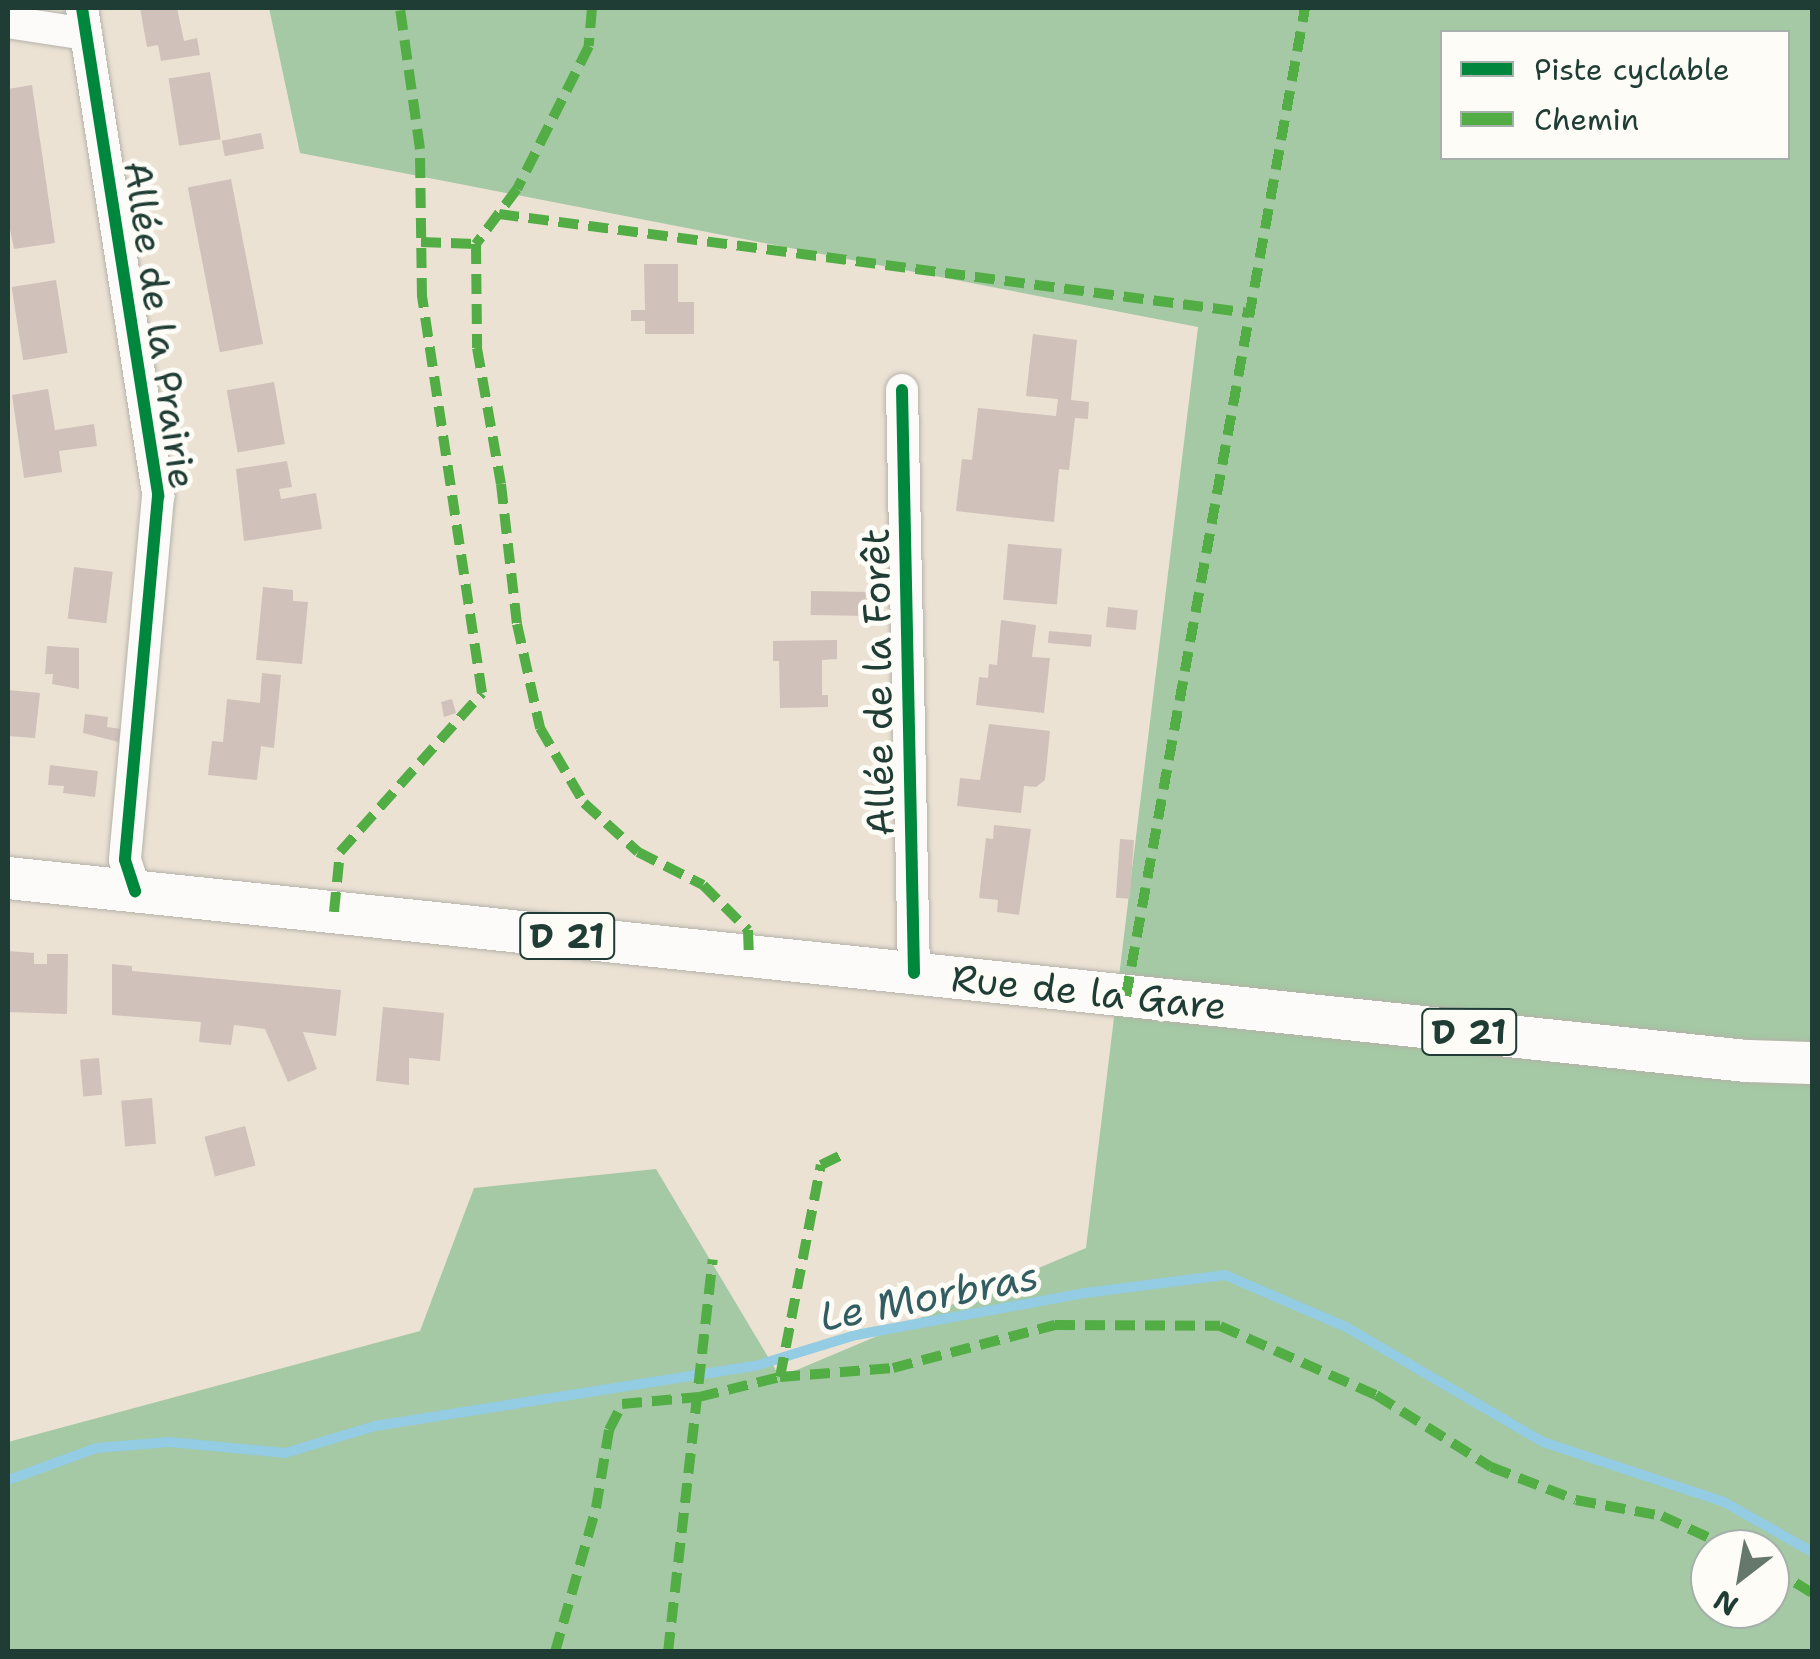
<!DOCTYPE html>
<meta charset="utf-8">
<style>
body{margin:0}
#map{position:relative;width:1820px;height:1659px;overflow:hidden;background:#ebe2d4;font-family:"Shantell Sans",sans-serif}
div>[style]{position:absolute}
.forest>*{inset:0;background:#a4c9a4}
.stream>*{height:10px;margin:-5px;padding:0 5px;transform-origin:5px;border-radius:5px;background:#93cce3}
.building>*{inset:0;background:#d0c1ba;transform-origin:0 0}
.roads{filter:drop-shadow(0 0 2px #b5b2a9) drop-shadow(0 0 2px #b5b2a9)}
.minor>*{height:32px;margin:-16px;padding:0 16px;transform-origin:16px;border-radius:16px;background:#fcfbf9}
.major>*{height:42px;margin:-21px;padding:0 21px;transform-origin:21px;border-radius:21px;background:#fcfbf9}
.quiet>*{height:10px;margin-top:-5px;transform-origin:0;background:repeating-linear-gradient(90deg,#52ad45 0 20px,transparent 0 30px)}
.cycleway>*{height:12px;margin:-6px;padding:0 6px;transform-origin:6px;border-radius:6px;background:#00873e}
span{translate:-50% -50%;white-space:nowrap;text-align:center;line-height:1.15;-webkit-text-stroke:10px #fdfcf7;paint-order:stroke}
.shield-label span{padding:2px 8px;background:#fdfcf7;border:2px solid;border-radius:8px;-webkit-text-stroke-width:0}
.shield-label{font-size:35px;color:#1f3d34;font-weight:700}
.street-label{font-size:38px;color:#1f3d34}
.water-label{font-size:40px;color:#325e62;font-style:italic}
.frame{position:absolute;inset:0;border:10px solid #1f3d34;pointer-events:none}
.legend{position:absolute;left:1440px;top:30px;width:350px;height:130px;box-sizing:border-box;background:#fdfcf7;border:2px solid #a4b0a9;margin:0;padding:12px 18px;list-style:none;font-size:30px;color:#1f3d34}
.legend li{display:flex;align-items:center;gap:20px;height:50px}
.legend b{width:50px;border:2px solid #a4b0a9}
.north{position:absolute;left:1690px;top:1529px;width:100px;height:100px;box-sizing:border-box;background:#fdfcf7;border:2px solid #a4b0a9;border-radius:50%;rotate:211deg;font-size:28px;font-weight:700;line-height:40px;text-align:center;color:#1f3d34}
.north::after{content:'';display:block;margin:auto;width:35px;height:45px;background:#66776c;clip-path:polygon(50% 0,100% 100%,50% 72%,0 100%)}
</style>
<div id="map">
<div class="forest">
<i style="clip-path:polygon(evenodd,269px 8px,1812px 8px,1812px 1651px,8px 1652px,8px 1442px,420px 1331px,474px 1188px,656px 1169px,780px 1377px,1086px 1248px,1198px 327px,300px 153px,269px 8px,1442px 32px,1788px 32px,1788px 158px,1442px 158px,1442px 32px,269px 8px,1710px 1549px,1770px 1549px,1770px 1609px,1710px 1609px,1710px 1549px)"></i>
</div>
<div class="stream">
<i style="left:8px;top:1480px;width:95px;rotate:-19.8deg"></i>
<i style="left:97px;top:1448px;width:72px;rotate:-4.8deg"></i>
<i style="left:169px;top:1442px;width:117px;rotate:5.4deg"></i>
<i style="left:285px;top:1453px;width:94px;rotate:-16.7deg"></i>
<i style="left:375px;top:1426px;width:385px;rotate:-9deg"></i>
<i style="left:755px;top:1366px;width:106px;rotate:-17.1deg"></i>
<i style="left:856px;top:1335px;width:233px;rotate:-10.4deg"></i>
<i style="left:1085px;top:1293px;width:141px;rotate:-7.3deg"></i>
<i style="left:1225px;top:1275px;width:132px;rotate:23.3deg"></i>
<i style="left:1346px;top:1327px;width:228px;rotate:30.3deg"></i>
<i style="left:1543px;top:1442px;width:191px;rotate:18.3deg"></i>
<i style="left:1724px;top:1502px;width:101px;rotate:29.6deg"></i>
</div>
<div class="building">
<i style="clip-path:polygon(140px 8px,177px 8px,184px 41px,197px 38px,200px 55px,161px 61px,158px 45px,147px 47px)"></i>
<i style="left:210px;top:72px;width:68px;height:42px;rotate:81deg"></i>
<i style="clip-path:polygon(32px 85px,55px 243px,14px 249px,8px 220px,8px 89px)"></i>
<i style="left:261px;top:133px;width:16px;height:40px;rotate:79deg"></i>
<i style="left:231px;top:179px;width:168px;height:44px;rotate:79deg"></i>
<i style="clip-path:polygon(644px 264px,678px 264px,678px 302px,694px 302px,694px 334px,645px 334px,645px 321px,631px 321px,631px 310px,645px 310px)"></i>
<i style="left:56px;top:280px;width:74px;height:45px;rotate:81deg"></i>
<i style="clip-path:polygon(1033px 334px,1077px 340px,1071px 400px,1089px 402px,1088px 419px,1075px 418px,1069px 470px,1059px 469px,1054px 522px,956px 511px,962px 459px,972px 460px,978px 408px,1056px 416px,1058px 399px,1026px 396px)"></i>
<i style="left:274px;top:382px;width:63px;height:48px;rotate:80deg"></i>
<i style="clip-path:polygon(48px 389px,55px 430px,94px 424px,97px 446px,59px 451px,62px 472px,24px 478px,12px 395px)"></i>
<i style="clip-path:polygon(287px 461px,292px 487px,279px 489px,281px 499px,316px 493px,322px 529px,244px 541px,236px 469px)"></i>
<i style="left:1008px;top:544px;width:54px;height:56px;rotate:5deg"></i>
<i style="left:74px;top:567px;width:39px;height:52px;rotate:7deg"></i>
<i style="clip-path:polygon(263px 587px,293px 590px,293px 601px,308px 602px,302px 664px,256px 660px)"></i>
<i style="left:811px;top:591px;width:59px;height:24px;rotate:1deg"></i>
<i style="left:1108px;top:607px;width:30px;height:20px;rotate:6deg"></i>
<i style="clip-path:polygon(1001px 620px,1036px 625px,1032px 657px,1050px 658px,1044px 713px,976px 705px,979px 677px,988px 678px,989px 664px,997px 665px)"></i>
<i style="left:1049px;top:631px;width:43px;height:12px;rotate:5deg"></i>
<i style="clip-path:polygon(837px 640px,837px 659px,822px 660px,822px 695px,828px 695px,828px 707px,780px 708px,779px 661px,773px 661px,773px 641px)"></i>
<i style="clip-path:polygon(47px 646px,79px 648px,79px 689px,52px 684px,53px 674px,45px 674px)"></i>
<i style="clip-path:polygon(262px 673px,281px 675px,274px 748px,261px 746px,257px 780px,208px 775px,212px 741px,223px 742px,227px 699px,260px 703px)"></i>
<i style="clip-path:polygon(8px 690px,40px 693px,35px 738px,8px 736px)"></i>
<i style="clip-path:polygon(452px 699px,456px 713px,444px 717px,441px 702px)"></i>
<i style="clip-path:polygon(85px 714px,108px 717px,107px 727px,121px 729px,119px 742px,83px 733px)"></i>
<i style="clip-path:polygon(989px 724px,1050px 731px,1045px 780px,1036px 787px,1024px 786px,1021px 813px,957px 806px,960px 778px,980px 780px)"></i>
<i style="clip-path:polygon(50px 765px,98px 771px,95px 797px,63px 793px,64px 786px,48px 785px)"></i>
<i style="clip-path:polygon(994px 825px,1031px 829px,1019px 915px,997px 912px,998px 900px,979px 898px,986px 838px,993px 839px)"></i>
<i style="left:1120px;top:839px;width:14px;height:59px;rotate:4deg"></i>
<i style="clip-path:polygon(8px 951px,34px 953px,34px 964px,47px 964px,47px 954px,68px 954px,67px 1014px,8px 1012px)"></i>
<i style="clip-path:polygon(112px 964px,132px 966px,132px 971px,341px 990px,336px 1036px,303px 1032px,317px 1069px,288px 1082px,265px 1029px,234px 1025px,231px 1045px,199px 1042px,201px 1022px,112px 1015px)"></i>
<i style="clip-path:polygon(383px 1007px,444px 1013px,440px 1061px,409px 1058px,409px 1085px,376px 1081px)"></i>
<i style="left:99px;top:1058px;width:37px;height:19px;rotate:85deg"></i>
<i style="left:152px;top:1098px;width:46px;height:31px;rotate:85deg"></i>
<i style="left:245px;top:1126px;width:41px;height:42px;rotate:75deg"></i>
</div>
<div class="roads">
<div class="minor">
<i style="left:82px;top:8px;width:494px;rotate:81.1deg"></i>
<i style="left:158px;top:496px;width:365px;rotate:95.2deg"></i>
<i style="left:125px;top:860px;width:33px;rotate:72deg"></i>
<i style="left:8px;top:22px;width:79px;rotate:8.7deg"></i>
<i style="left:902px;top:390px;width:583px;rotate:88.82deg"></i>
</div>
<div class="major">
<i style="left:8px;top:878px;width:1749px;rotate:6.01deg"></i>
<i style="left:1747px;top:1061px;width:65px;rotate:1.8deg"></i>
</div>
</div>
<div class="quiet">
<i style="left:592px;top:8px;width:38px;rotate:95deg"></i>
<i style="left:589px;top:46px;width:160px;rotate:116.7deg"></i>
<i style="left:517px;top:189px;width:69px;rotate:126.7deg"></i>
<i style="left:476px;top:244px;width:104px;rotate:89.4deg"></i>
<i style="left:477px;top:348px;width:138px;rotate:80deg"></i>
<i style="left:501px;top:484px;width:141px;rotate:83.5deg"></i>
<i style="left:517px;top:624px;width:107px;rotate:77.5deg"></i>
<i style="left:540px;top:728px;width:87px;rotate:59.6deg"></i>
<i style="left:584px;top:803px;width:73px;rotate:42.2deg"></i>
<i style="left:638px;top:852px;width:73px;rotate:26.9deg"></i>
<i style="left:703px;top:885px;width:64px;rotate:45deg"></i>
<i style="left:748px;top:930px;width:25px;rotate:88deg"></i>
<i style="left:499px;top:214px;width:757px;rotate:7.52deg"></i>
<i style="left:421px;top:242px;width:55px;rotate:2.1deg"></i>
<i style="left:334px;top:912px;width:60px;rotate:-84.3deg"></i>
<i style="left:340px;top:852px;width:213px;rotate:-48.2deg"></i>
<i style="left:482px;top:693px;width:400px;rotate:-98.6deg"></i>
<i style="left:422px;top:298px;width:149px;rotate:-90.8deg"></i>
<i style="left:420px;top:149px;width:142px;rotate:-98.1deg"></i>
<i style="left:1126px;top:996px;width:1004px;rotate:-79.73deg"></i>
<i style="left:780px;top:1377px;width:216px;rotate:-79.1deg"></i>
<i style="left:821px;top:1165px;width:25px;rotate:-26deg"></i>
<i style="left:1770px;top:1567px;width:49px;rotate:31.8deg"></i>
<i style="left:555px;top:1652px;width:150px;rotate:-74.1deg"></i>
<i style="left:596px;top:1508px;width:79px;rotate:-80.5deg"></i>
<i style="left:609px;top:1430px;width:29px;rotate:-63deg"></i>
<i style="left:622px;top:1404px;width:77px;rotate:-5.2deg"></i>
<i style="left:699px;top:1397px;width:83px;rotate:-13.9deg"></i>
<i style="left:780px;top:1377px;width:113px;rotate:-4.6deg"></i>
<i style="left:893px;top:1368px;width:168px;rotate:-14.9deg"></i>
<i style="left:1055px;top:1325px;width:165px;rotate:0.3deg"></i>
<i style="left:1220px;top:1326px;width:171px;rotate:23.9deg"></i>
<i style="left:1376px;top:1395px;width:136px;rotate:32.1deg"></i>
<i style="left:1491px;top:1467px;width:91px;rotate:21.2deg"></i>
<i style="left:1576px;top:1500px;width:87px;rotate:10.5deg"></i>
<i style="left:1662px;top:1516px;width:78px;rotate:24.9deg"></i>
<i style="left:668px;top:1652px;width:395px;rotate:-83.5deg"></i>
</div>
<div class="cycleway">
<i style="left:82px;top:8px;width:494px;rotate:81.1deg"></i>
<i style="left:158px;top:496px;width:365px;rotate:95.2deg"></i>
<i style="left:125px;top:860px;width:33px;rotate:72deg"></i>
<i style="left:902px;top:390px;width:583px;rotate:88.82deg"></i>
</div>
<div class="shield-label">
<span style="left:567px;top:936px">D 21</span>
<span style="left:1469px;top:1032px">D 21</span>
</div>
<div class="street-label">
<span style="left:160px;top:325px;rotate:82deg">Allée de la Prairie</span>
<span style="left:878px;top:682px;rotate:-91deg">Allée de la Forêt</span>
<span style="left:1089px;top:992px;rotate:6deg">Rue de la Gare</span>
</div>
<div class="water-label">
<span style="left:929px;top:1296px;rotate:-11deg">Le Morbras</span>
</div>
<div class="frame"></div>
<ul class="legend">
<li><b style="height:12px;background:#00873e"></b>Piste cyclable</li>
<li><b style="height:12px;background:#52ad45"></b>Chemin</li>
</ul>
<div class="north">N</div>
</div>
